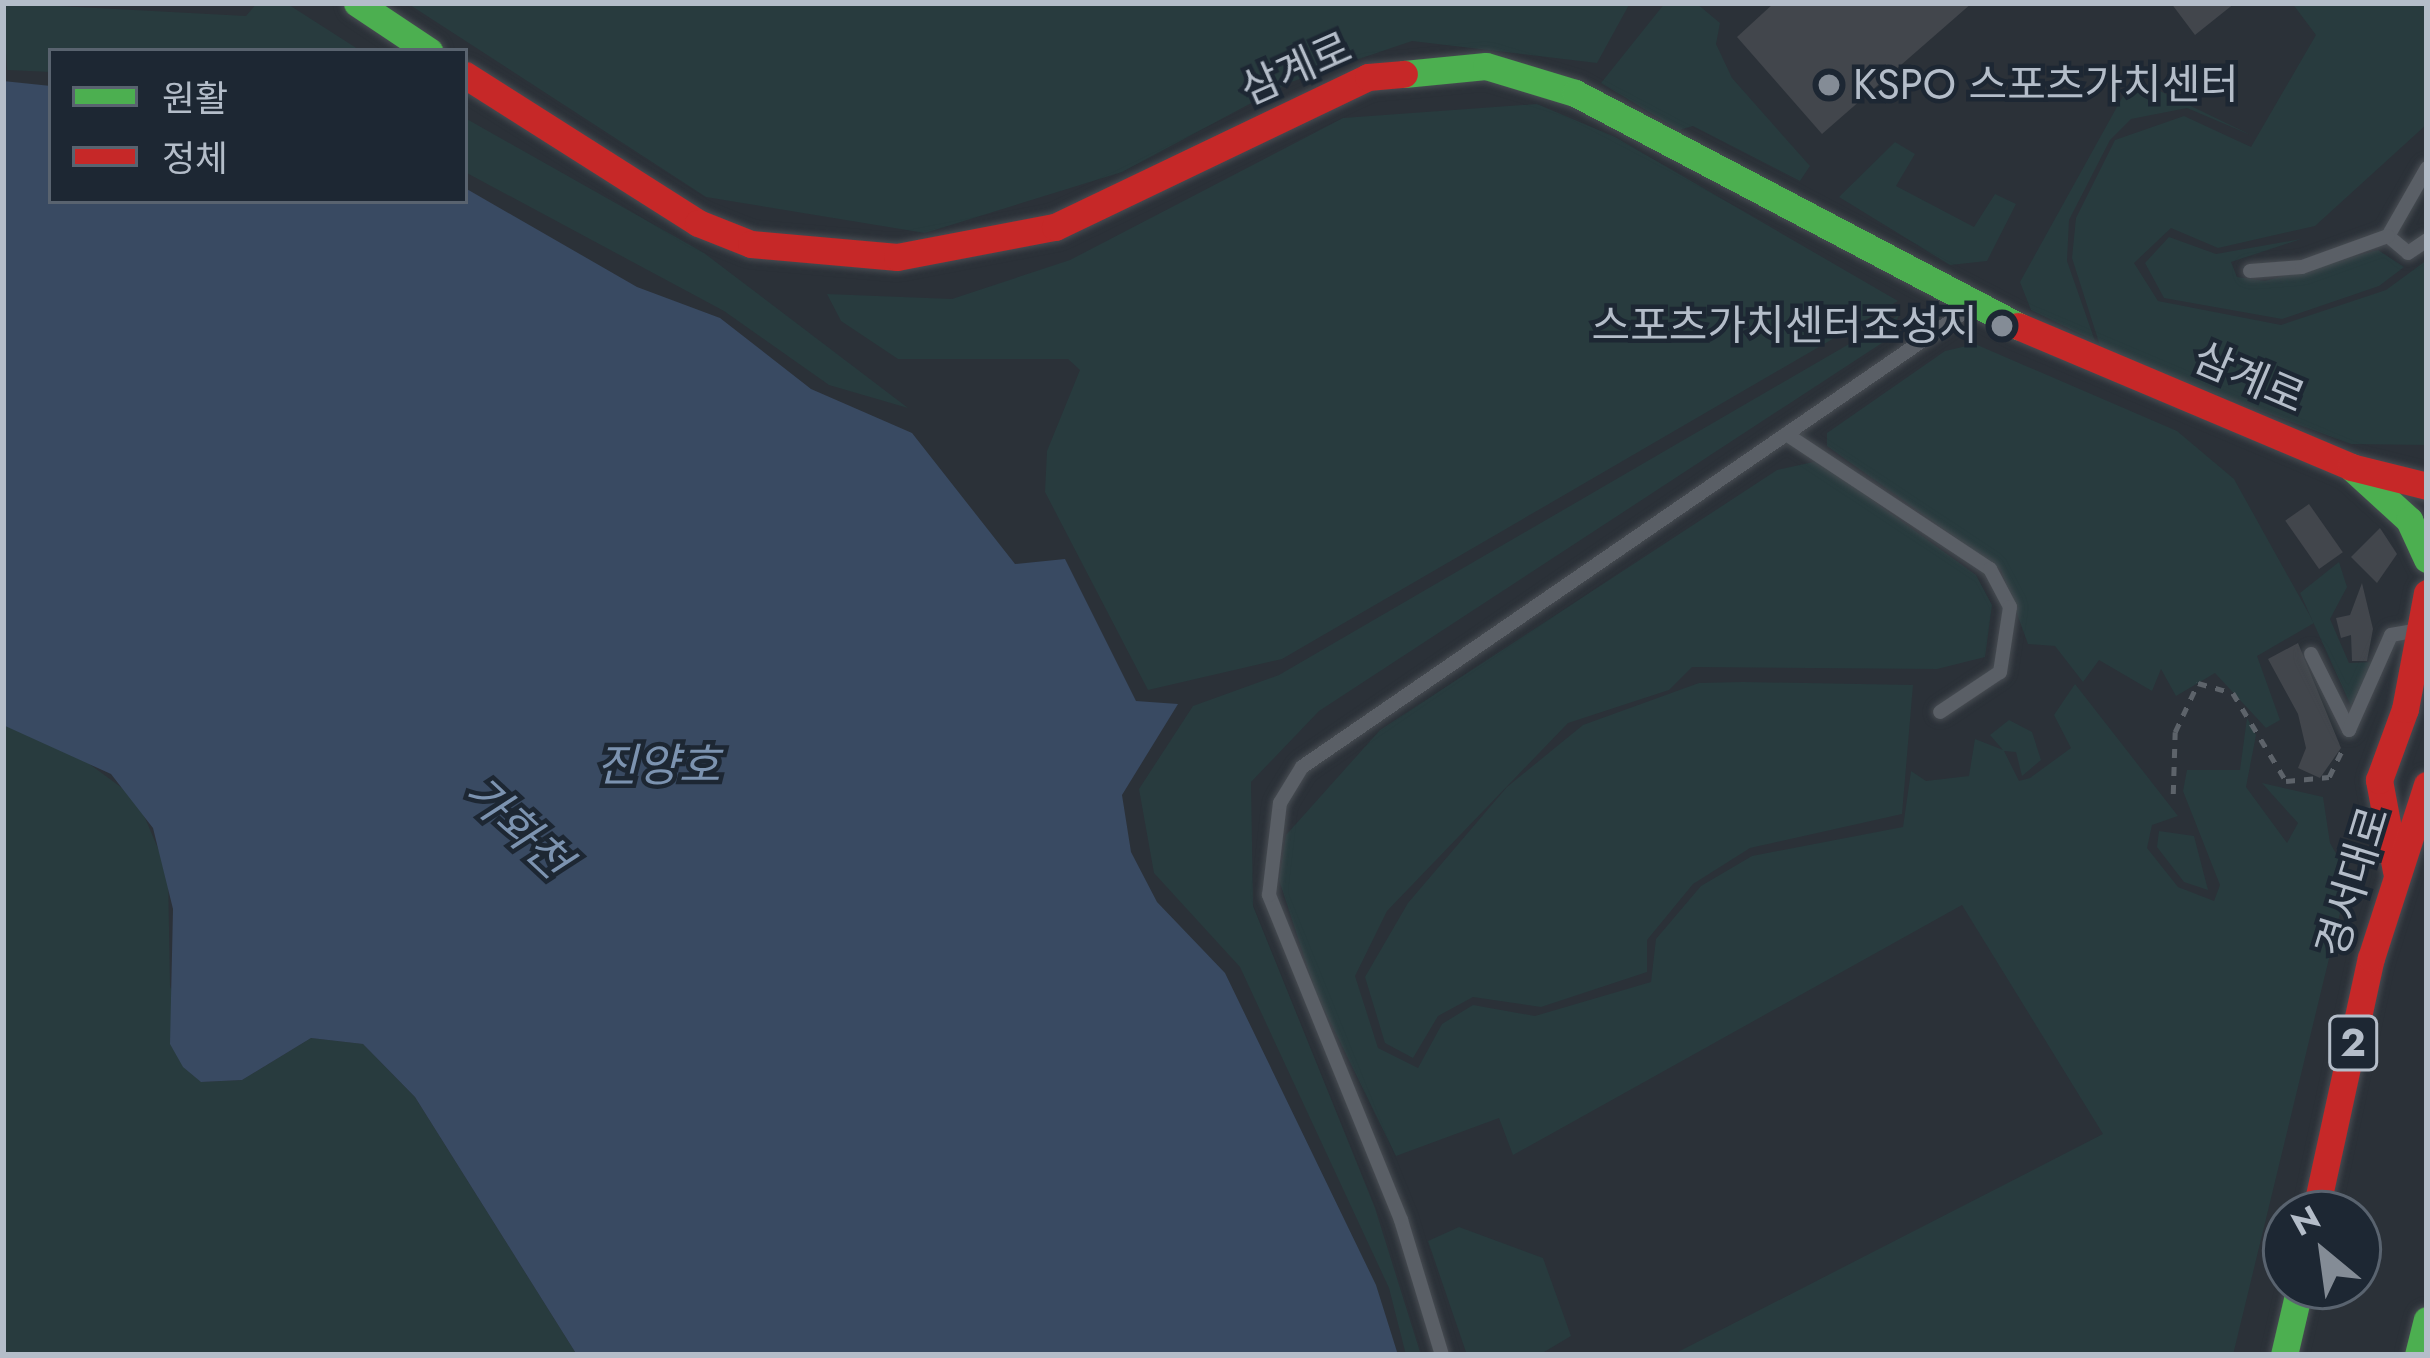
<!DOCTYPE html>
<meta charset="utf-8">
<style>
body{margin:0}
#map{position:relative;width:2430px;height:1358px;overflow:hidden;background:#2b3138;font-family:Jost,"Noto Sans KR",sans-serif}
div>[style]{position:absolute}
.green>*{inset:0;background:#283b3e}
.water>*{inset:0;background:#394a62}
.building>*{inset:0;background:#42464c;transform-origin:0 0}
.path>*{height:4.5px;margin-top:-2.25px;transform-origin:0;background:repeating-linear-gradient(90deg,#5d636a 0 9px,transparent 0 18px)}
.roads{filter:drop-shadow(0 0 3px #484d53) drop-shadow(0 0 3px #484d53)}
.lane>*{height:14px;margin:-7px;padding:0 7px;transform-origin:7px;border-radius:7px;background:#5a5f66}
.fast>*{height:27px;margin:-13.5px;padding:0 13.5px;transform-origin:13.5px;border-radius:13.5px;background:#4caf50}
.jam>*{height:27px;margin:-13.5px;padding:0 13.5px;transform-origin:13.5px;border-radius:13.5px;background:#c62828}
.dots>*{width:33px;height:33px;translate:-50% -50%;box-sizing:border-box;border:6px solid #1d2733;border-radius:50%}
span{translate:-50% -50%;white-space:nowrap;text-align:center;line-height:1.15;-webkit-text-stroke:9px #1d2733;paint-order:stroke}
.shield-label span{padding:3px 9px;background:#1d2733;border:3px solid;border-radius:9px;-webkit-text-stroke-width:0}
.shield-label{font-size:39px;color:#b4bdc9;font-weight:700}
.street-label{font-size:42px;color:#b4bdc9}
.poi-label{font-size:42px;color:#b4bdc9}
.left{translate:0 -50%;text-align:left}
.right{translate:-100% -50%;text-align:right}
.water-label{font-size:45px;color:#7c93b0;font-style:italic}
.frame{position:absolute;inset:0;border:6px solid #b4bdc9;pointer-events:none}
.legend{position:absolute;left:48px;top:48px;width:420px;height:156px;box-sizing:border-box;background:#1d2733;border:3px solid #59636f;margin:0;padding:15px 21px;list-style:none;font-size:36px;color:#b4bdc9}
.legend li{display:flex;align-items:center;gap:24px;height:60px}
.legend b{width:60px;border:3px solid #59636f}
.north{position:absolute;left:2262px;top:1190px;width:120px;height:120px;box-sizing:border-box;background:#1d2733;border:3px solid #59636f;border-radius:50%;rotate:331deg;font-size:33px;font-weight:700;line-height:48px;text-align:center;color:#b4bdc9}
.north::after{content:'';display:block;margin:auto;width:42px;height:54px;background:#848c96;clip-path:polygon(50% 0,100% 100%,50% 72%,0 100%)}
</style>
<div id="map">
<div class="green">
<i style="clip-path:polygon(3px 3px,246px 16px,257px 3px,286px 3px,361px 51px,51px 51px,51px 72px,7px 70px)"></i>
<i style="clip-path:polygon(407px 3px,1630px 3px,1597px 63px,1412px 41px,1291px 82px,1122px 172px,925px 233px,706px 197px)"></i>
<i style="clip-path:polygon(1665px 3px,1696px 3px,1720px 23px,1716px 44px,1732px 78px,1810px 166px,1800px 181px,1693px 126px,1679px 130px,1601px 83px)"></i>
<i style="clip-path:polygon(2292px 3px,2427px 3px,2427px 124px,2315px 226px,2218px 248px,2171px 228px,2134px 263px,2158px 301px,2281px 325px,2386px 290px,2427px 260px,2427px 445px,2351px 444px,2102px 352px,2072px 258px,2076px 218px,2115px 140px,2184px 116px,2251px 147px,2316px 35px)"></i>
<i style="clip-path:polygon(2133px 78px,2253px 136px,2187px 108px,2131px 119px,2110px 140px,2069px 220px,2067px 261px,2095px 341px,2031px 310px,2020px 282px)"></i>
<i style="clip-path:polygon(1537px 104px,1615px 137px,1898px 301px,1282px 659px,1148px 690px,1045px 492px,1047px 451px,1080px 370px,1068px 359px,898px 359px,841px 321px,827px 294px,952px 299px,1070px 260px,1343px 118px)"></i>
<i style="clip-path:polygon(465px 118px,704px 253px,908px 408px,829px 385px,724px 311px,465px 172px)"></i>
<i style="clip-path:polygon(1895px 142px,1915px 154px,1896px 186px,1974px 227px,1995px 194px,2016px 204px,1987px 261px,1950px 265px,1839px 197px)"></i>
<i style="clip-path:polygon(2169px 237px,2216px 254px,2301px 239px,2231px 262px,2237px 277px,2265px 281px,2378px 250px,2404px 267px,2379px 286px,2282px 319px,2164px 298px,2145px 263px)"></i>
<i style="clip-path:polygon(1899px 315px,1888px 339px,1319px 711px,1251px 782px,1253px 906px,1375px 1208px,1421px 1355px,1406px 1355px,1389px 1288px,1240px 967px,1154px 873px,1139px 789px,1193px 706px,1279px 675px)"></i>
<i style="clip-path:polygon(1975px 344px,2177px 431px,2234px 479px,2314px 623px,2257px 656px,2280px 720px,2266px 728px,2215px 673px,2176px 696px,2161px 669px,2152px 691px,2099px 660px,2083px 682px,2055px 646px,2028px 644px,2001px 570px,1827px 446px,1827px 433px,1945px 351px)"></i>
<i style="clip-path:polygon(1818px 461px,1976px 575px,1992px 605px,1985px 657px,1937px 669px,1692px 667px,1669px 690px,1568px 723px,1387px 911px,1355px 976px,1378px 1048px,1418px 1068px,1442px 1024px,1473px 1005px,1535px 1016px,1651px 982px,1656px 939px,1701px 886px,1752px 856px,1903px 827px,1911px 771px,1926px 781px,1969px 776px,1975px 739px,2003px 750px,1990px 735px,2009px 720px,2032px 732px,2041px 760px,2022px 776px,2016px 752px,2004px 751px,2019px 781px,2030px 778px,2071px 748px,2054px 715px,2075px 684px,2178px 816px,2152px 825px,2147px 848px,2178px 887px,2214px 901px,2220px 885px,2183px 791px,2187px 770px,2240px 770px,2247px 718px,2256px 735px,2246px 787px,2287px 843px,2298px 823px,2262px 783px,2323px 797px,2330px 843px,2349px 876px,2233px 1355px,1672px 1355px,2103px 1134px,1962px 905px,1513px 1155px,1499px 1118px,1396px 1156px,1316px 993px,1279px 880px,1286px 835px,1380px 730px,1777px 470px)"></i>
<i style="clip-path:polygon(2339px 562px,2347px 587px,2330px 619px,2349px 663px,2374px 662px,2351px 706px,2300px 593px)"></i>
<i style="clip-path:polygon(1743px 682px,1913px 685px,1902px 814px,1750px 848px,1693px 884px,1647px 940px,1647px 972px,1541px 1007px,1473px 997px,1438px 1016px,1413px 1058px,1385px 1043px,1365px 977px,1408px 903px,1507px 787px,1583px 725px,1699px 683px)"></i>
<i style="clip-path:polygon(3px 725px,69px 749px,137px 799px,168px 872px,170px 986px,202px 1082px,242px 1080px,311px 1038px,363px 1044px,415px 1097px,577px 1355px,3px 1355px)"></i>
<i style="clip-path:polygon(2159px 831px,2194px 836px,2208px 890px,2184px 882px,2157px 847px)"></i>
<i style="clip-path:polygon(1459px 1227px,1543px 1258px,1571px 1336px,1539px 1355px,1467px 1355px,1428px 1241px)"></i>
</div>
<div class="water">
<i style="clip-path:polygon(3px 81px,51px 86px,51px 201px,465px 201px,465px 188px,637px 287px,720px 318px,811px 389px,912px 433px,1015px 564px,1065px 559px,1136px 701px,1178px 704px,1122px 795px,1131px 852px,1157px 902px,1225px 973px,1376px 1285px,1398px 1355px,577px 1355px,415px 1097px,363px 1044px,311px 1038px,242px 1080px,201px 1082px,183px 1067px,170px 1044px,173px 909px,153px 828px,111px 774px,3px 725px)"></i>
</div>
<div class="building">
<i style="clip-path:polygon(1774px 3px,1972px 3px,1822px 134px,1737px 37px)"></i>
<i style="clip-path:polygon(2171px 3px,2235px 3px,2195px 35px)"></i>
<i style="left:2309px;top:504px;width:59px;height:29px;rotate:55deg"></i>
<i style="clip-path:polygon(2380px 528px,2397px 554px,2377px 583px,2351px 557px)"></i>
<i style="clip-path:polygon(2362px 583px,2373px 629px,2367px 661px,2352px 661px,2351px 635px,2341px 638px,2336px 618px,2350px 615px)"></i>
<i style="clip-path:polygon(2298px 643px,2341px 748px,2320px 778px,2298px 768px,2306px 748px,2298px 714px,2268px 659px)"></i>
</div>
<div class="path">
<i style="left:2173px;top:794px;width:62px;rotate:-88.2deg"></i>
<i style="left:2175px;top:732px;width:54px;rotate:-64.9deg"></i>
<i style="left:2198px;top:683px;width:36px;rotate:16deg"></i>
<i style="left:2233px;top:693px;width:103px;rotate:58.9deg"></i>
<i style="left:2286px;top:781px;width:43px;rotate:-5.3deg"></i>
<i style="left:2329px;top:777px;width:34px;rotate:-64deg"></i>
</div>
<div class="roads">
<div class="lane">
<i style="left:2427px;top:168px;width:78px;rotate:119.8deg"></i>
<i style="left:2388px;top:236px;width:26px;rotate:40deg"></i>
<i style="left:2408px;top:253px;width:23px;rotate:-34deg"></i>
<i style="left:2250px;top:271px;width:52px;rotate:-4.4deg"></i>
<i style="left:2302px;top:267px;width:91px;rotate:-19.8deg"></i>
<i style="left:1786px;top:434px;width:245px;rotate:33.5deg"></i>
<i style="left:1990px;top:569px;width:43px;rotate:62.2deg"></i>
<i style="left:2010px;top:607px;width:66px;rotate:98.7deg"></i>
<i style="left:2000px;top:672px;width:72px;rotate:146.3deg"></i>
<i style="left:2311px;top:654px;width:85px;rotate:63.4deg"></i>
<i style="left:2349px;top:730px;width:104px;rotate:-66.1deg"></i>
<i style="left:2391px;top:635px;width:22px;rotate:-10deg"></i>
<i style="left:1442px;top:1355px;width:141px;rotate:-106.9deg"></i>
<i style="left:1401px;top:1220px;width:351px;rotate:-112.1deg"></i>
<i style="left:1269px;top:895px;width:93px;rotate:-83.2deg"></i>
<i style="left:1280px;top:803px;width:42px;rotate:-58.6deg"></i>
<i style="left:1302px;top:767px;width:807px;rotate:-34.5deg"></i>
</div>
<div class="fast">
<i style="left:357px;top:3px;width:87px;rotate:33.7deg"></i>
<i style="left:1404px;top:74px;width:82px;rotate:-5.6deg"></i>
<i style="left:1486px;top:66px;width:93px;rotate:16.9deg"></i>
<i style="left:1575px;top:93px;width:501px;rotate:27.74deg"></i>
<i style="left:2351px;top:467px;width:79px;rotate:42.4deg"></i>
<i style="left:2409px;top:520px;width:43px;rotate:65.2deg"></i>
<i style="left:2284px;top:1355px;width:71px;rotate:-76.9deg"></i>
<i style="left:2418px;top:1355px;width:36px;rotate:-76deg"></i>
</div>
<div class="jam">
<i style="left:465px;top:75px;width:276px;rotate:32.4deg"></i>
<i style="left:698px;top:223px;width:57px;rotate:21.6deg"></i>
<i style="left:751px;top:244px;width:147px;rotate:5.1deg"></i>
<i style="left:897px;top:257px;width:161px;rotate:-10.8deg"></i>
<i style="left:1055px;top:227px;width:347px;rotate:-25.6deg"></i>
<i style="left:1368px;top:77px;width:36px;rotate:-5deg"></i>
<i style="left:2018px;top:326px;width:362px;rotate:22.9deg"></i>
<i style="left:2351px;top:467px;width:78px;rotate:14deg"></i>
<i style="left:2396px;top:871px;width:93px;rotate:-100.6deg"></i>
<i style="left:2379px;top:780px;width:76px;rotate:-69.9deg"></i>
<i style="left:2405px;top:709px;width:118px;rotate:-79.3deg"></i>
<i style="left:2315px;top:1214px;width:262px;rotate:-77.7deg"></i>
<i style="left:2371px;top:958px;width:182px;rotate:-72.1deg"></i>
</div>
</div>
<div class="dots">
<i style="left:1829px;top:85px;background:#848c96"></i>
<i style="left:2002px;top:326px;background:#848c96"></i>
</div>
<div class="shield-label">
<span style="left:2353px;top:1043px">2</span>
</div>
<div class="street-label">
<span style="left:1296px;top:69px;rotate:-24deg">삼계로</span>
<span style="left:2249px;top:378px;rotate:23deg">삼계로</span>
<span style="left:2353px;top:882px;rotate:-73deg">경서대로</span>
</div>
<div class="poi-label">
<span class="left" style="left:1853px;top:85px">KSPO 스포츠가치센터</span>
<span class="right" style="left:1978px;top:326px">스포츠가치센터조성지</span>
</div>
<div class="water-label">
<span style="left:658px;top:766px">진양호</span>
<span style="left:517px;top:827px;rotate:43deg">가화천</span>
</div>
<div class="frame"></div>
<ul class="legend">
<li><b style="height:15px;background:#4caf50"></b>원활</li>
<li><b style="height:15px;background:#c62828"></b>정체</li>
</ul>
<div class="north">N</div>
</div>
